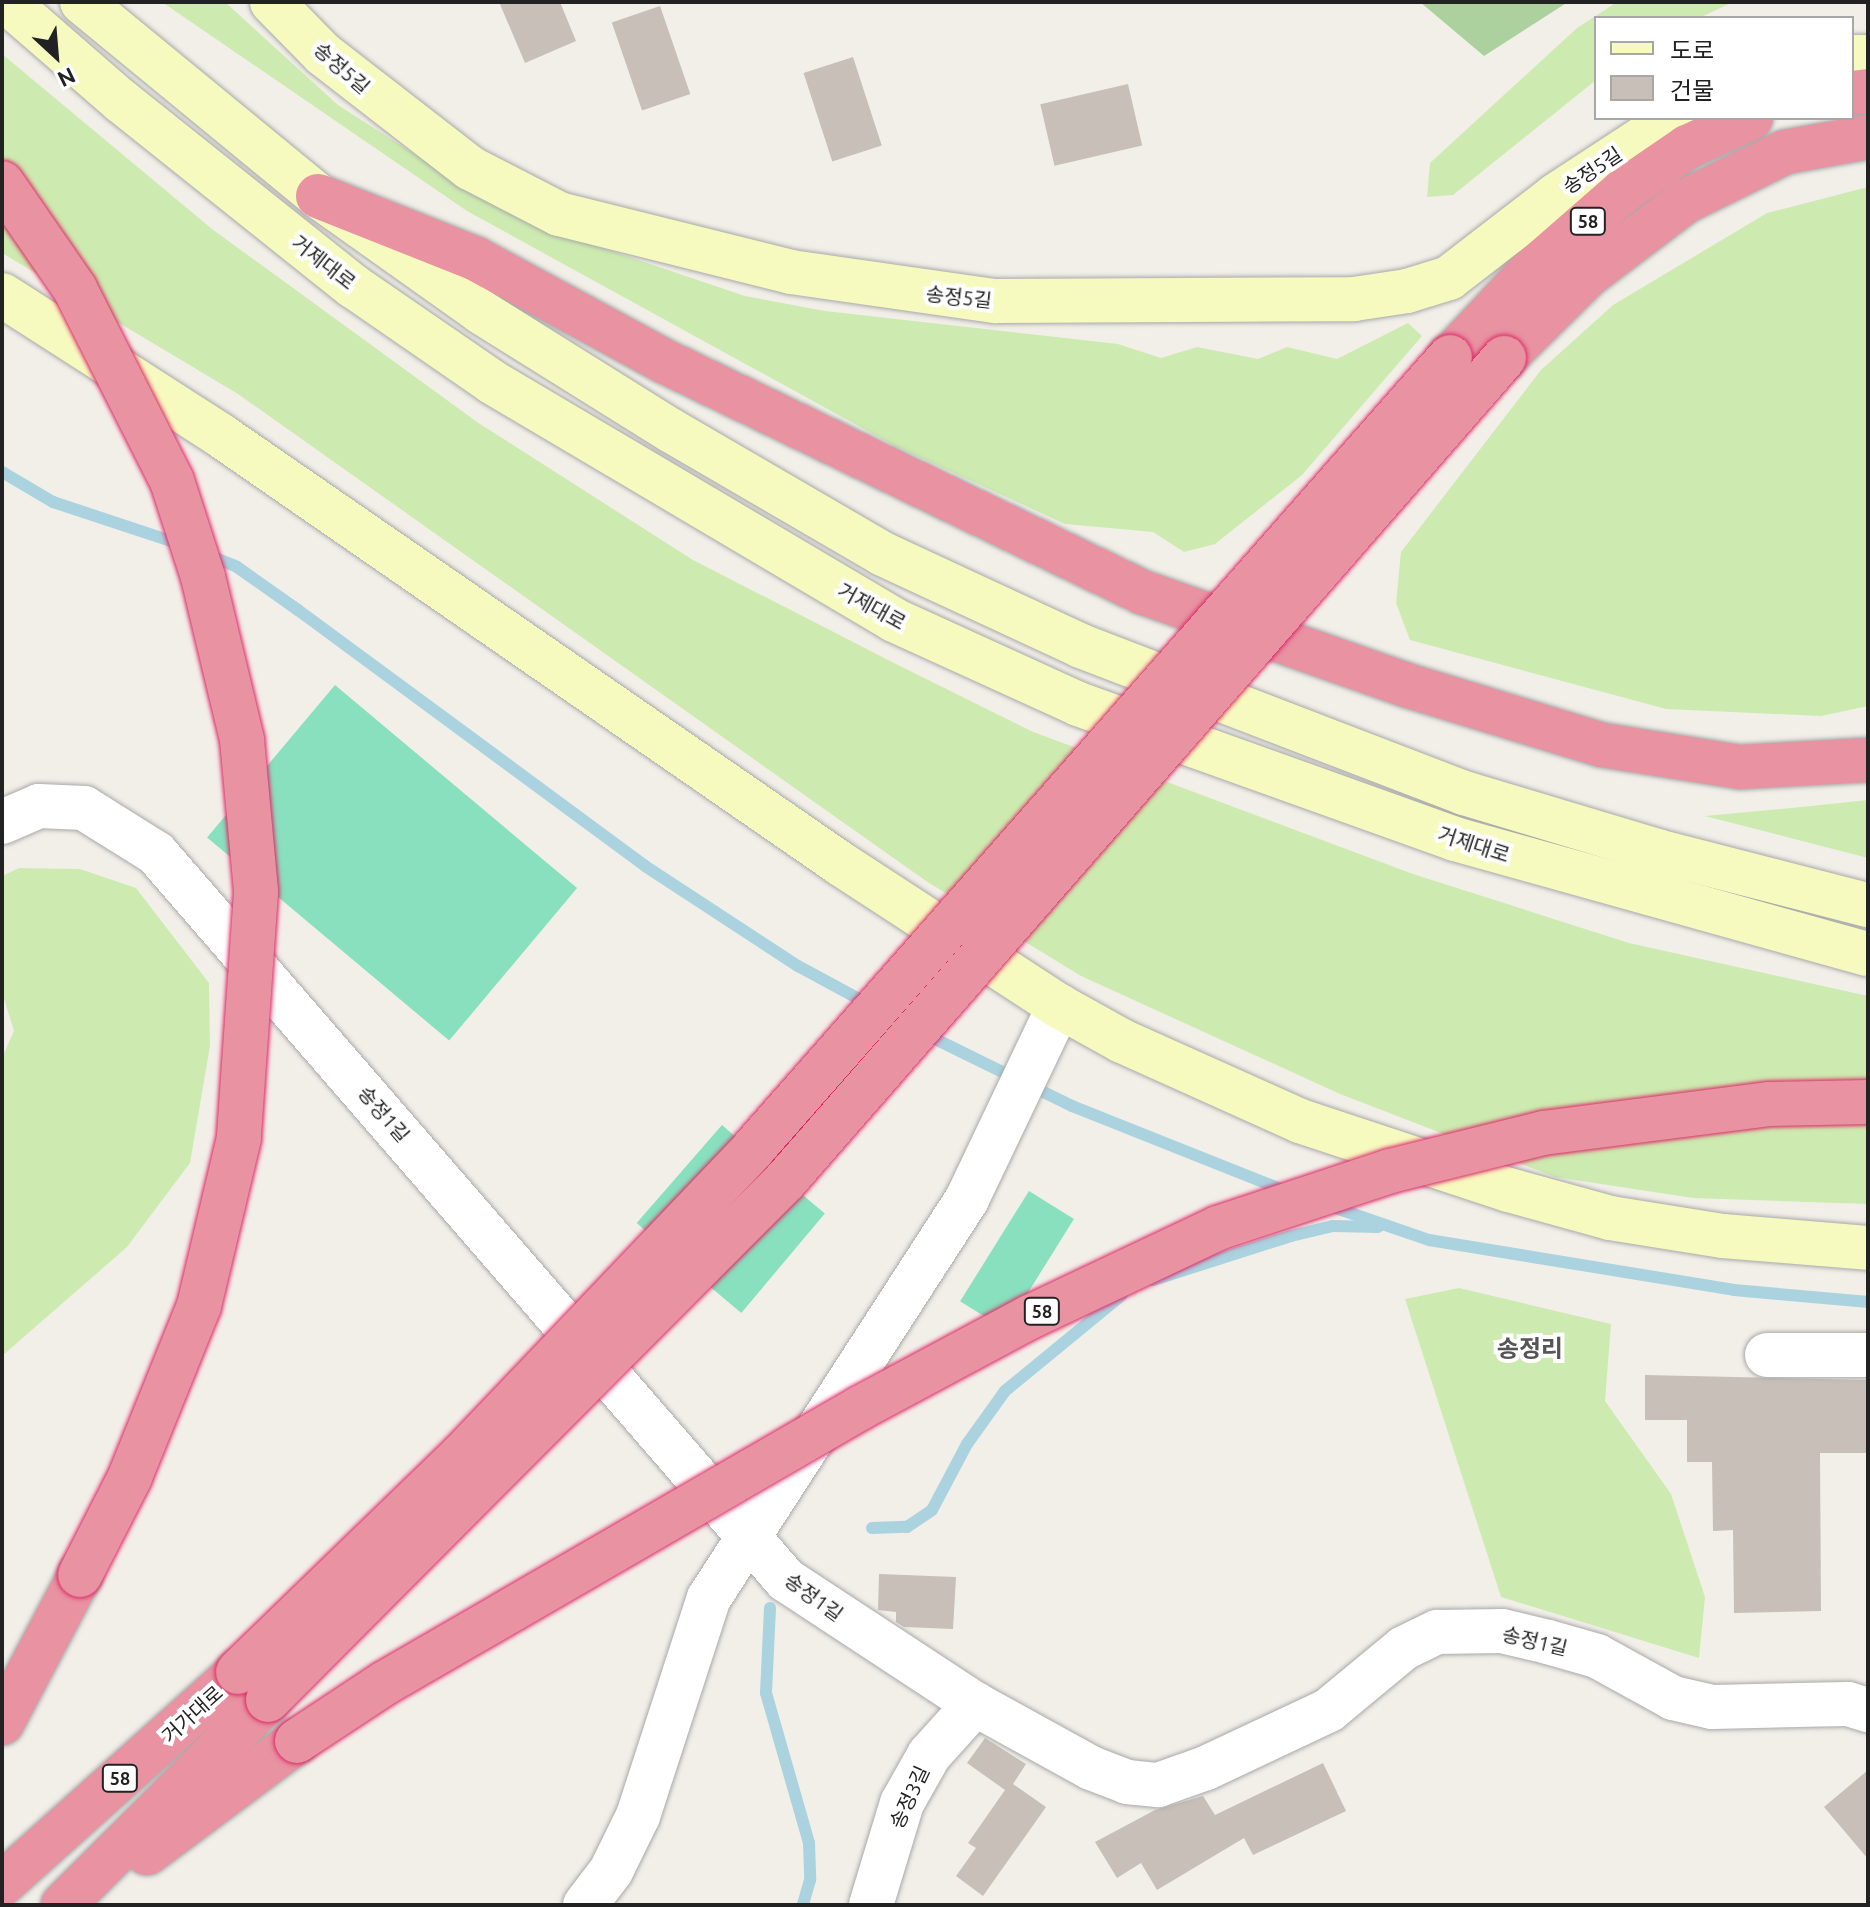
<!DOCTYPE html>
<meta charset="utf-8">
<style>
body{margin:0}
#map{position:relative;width:1870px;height:1907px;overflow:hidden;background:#f2efe9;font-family:Ubuntu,"Noto Sans KR",sans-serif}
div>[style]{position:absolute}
.grass>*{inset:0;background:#cdebb0}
.forest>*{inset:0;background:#add19e}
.pitch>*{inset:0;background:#88e0be;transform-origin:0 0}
.stream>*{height:12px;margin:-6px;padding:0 6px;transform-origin:6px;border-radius:6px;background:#aad3df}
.building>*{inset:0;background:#c7bfb8;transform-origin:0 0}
.roads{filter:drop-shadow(0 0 2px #a9a9a9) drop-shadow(0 0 2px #a9a9a9)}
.street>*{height:44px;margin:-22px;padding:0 22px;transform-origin:22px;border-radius:22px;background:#fff}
.secondary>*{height:44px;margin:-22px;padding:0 22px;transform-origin:22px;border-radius:22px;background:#f7fabf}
.highway>*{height:44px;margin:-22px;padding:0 22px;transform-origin:22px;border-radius:22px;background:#e892a2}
.bridges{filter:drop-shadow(0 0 2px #dc2a67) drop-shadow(0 0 2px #dc2a67)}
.highway-bridge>*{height:44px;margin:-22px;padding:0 22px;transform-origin:22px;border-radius:22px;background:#e892a2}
span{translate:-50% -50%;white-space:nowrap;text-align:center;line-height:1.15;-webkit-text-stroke:8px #fff;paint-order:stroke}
.shield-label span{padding:2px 6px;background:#fff;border:2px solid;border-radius:6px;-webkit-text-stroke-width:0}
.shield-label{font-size:18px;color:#222;font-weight:700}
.street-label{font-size:20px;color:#222}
.quarter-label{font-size:24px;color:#555;font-weight:700}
.frame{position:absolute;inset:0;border:4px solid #222;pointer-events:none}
.legend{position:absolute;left:1594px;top:16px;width:260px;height:104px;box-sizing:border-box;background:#fff;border:2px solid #a7a7a7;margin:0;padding:10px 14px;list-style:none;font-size:24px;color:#222}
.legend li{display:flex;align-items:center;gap:16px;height:40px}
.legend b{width:40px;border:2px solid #a7a7a7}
.north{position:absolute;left:16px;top:16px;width:80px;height:80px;-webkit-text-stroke:6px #fff;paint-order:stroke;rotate:154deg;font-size:22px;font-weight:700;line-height:32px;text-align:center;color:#222}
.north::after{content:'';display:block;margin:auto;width:28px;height:36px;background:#222;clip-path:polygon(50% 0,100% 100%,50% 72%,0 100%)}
</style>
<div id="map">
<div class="grass">
<i style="clip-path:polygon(162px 2px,225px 2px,338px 105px,436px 168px,567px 236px,745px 296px,825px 311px,1118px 344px,1161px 358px,1197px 347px,1258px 359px,1287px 347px,1337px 359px,1408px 323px,1422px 336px,1302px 475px,1215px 544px,1184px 552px,1153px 532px,1065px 524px,893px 445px,467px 211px)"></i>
<i style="clip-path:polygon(1617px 2px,1733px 2px,1699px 18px,1596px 18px,1596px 80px,1453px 195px,1427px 197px,1430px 163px,1577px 28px)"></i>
<i style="clip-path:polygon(2px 54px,212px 229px,477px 422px,693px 560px,894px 663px,1031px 731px,1413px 874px,1629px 943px,1868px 996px,1868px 1204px,1693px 1198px,1555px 1177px,1340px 1094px,1081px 976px,926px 881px,238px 394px,2px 253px)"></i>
<i style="clip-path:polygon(1868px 187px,1868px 706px,1821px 716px,1666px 709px,1410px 640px,1396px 603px,1401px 552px,1541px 370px,1613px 305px,1767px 213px)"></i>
<i style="clip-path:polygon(1868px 800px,1868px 858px,1705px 816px,1801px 807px)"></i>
<i style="clip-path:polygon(19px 868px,80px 869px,136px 888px,209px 983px,210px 1046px,190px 1163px,127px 1247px,2px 1356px,2px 1058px,14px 1031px,2px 992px,2px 876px)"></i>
<i style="clip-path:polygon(1459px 1288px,1611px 1324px,1605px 1401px,1671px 1494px,1705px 1597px,1699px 1658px,1501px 1597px,1405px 1299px)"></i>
</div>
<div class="forest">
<i style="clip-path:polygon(1420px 2px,1568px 2px,1484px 56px)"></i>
</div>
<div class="pitch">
<i style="left:335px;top:685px;width:316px;height:199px;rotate:40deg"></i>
<i style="left:722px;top:1125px;width:53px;height:130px;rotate:41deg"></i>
<i style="left:785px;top:1180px;width:52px;height:130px;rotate:40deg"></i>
<i style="left:1029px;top:1191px;width:53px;height:130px;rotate:32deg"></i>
</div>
<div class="stream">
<i style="left:2px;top:472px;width:59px;rotate:30.5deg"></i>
<i style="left:53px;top:502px;width:134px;rotate:18.3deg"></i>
<i style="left:208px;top:555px;width:31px;rotate:22deg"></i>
<i style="left:237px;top:567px;width:75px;rotate:35.2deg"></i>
<i style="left:298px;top:610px;width:431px;rotate:36.4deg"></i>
<i style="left:645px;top:866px;width:183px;rotate:33.2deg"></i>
<i style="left:798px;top:966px;width:82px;rotate:28.4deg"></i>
<i style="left:925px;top:1034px;width:164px;rotate:26.1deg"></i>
<i style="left:1072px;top:1106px;width:230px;rotate:21.7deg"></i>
<i style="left:1330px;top:1206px;width:105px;rotate:19deg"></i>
<i style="left:1429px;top:1240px;width:309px;rotate:9.3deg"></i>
<i style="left:1734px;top:1290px;width:135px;rotate:5.1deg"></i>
<i style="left:1153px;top:1280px;width:145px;rotate:-17.7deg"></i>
<i style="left:1291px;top:1236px;width:43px;rotate:-13.4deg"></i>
<i style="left:1333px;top:1226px;width:45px;rotate:1.3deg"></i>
<i style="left:872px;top:1528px;width:35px;rotate:-2deg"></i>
<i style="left:907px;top:1527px;width:30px;rotate:-34deg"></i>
<i style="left:932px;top:1510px;width:75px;rotate:-62.1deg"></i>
<i style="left:967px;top:1444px;width:65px;rotate:-54.4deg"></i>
<i style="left:1005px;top:1391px;width:151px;rotate:-39.4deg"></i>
<i style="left:770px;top:1608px;width:85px;rotate:92.7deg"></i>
<i style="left:766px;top:1693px;width:156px;rotate:74deg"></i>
<i style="left:809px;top:1843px;width:37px;rotate:88deg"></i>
<i style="left:810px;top:1880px;width:26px;rotate:106deg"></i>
</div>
<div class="building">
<i style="clip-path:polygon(499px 2px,560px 2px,576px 41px,525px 63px)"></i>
<i style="left:660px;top:6px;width:93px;height:51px;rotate:71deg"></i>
<i style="left:853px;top:57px;width:93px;height:52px;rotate:72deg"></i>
<i style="left:1128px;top:84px;width:63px;height:90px;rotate:77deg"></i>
<i style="clip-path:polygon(1645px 1375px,1868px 1380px,1868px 1453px,1820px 1453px,1821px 1611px,1734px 1613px,1733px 1530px,1713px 1531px,1712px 1462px,1687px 1462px,1687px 1420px,1645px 1420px)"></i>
<i style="clip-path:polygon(879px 1574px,956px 1577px,953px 1629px,904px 1627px,896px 1622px,896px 1612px,878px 1610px)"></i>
<i style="clip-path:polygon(985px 1738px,1026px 1764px,1013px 1784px,1046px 1807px,983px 1896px,956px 1876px,976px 1848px,968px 1843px,1005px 1790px,967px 1763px)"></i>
<i style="clip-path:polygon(1323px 1763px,1346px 1811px,1253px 1855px,1244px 1838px,1157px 1890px,1141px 1863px,1117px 1878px,1095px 1842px,1155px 1810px,1203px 1796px,1215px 1815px)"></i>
<i style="clip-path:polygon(1868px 1770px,1868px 1859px,1824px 1807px)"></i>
</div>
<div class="roads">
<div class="street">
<i style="left:2px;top:822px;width:40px;rotate:-23.4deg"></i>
<i style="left:39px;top:806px;width:45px;rotate:2.5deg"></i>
<i style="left:84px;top:808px;width:85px;rotate:32deg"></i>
<i style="left:156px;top:853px;width:962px;rotate:49.09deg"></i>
<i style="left:786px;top:1580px;width:226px;rotate:33.3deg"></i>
<i style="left:975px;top:1704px;width:132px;rotate:28.9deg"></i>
<i style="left:1091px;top:1768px;width:39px;rotate:21deg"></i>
<i style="left:1127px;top:1782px;width:31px;rotate:6deg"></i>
<i style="left:1158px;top:1785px;width:51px;rotate:-19.5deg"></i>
<i style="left:1206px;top:1768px;width:136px;rotate:-25.2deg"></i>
<i style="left:1329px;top:1710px;width:97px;rotate:-39.6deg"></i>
<i style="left:1404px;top:1648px;width:37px;rotate:-26deg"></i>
<i style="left:1437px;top:1632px;width:65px;rotate:-0.9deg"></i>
<i style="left:1502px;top:1631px;width:47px;rotate:13.4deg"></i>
<i style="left:1548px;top:1642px;width:51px;rotate:15.9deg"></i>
<i style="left:1597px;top:1656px;width:87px;rotate:28.9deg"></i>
<i style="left:1673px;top:1698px;width:40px;rotate:13deg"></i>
<i style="left:1712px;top:1707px;width:136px;rotate:-1.3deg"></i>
<i style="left:1848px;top:1704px;width:21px;rotate:17deg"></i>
<i style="left:1767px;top:1355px;width:101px"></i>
<i style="left:585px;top:1905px;width:43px;rotate:-52.6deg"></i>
<i style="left:611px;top:1871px;width:61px;rotate:-63.9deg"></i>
<i style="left:638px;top:1816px;width:229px;rotate:-72deg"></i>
<i style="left:709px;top:1598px;width:475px;rotate:-57.1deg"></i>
<i style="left:967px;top:1199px;width:214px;rotate:-64.5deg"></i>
<i style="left:871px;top:1905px;width:107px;rotate:-73.1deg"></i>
<i style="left:902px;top:1803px;width:55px;rotate:-60.6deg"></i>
<i style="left:929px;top:1755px;width:69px;rotate:-48deg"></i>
</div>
<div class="secondary">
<i style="left:7px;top:2px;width:151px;rotate:41deg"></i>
<i style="left:121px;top:101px;width:297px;rotate:38.6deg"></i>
<i style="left:353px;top:286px;width:169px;rotate:34.6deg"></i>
<i style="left:492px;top:382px;width:467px;rotate:30.6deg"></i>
<i style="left:894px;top:620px;width:202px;rotate:24.5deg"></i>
<i style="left:1078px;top:704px;width:400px;rotate:19.7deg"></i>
<i style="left:1455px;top:839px;width:429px;rotate:15.6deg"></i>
<i style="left:82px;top:2px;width:306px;rotate:39.4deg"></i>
<i style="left:318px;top:196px;width:200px;rotate:35.4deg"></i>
<i style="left:481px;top:312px;width:223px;rotate:32deg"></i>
<i style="left:670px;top:430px;width:246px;rotate:30.2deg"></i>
<i style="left:883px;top:554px;width:218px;rotate:24.9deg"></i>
<i style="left:1081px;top:646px;width:410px;rotate:21deg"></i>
<i style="left:1464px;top:793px;width:202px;rotate:16.7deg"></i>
<i style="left:1657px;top:851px;width:218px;rotate:14.4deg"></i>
<i style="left:272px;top:2px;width:73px;rotate:45.6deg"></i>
<i style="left:323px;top:54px;width:186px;rotate:37.8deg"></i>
<i style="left:470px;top:168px;width:100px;rotate:27.3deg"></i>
<i style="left:559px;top:214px;width:239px;rotate:14deg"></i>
<i style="left:791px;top:272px;width:207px;rotate:8.1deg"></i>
<i style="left:996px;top:301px;width:358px;rotate:-0.3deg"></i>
<i style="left:1354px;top:299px;width:54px;rotate:-8.6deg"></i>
<i style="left:1407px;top:291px;width:44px;rotate:-17.2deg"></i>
<i style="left:1449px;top:278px;width:134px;rotate:-37.7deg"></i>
<i style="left:1555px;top:196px;width:142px;rotate:-33.2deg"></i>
<i style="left:1852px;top:57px;width:16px"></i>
<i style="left:2px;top:295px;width:259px;rotate:32.7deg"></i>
<i style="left:220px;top:435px;width:755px;rotate:34.64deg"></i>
<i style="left:841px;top:864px;width:260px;rotate:33.1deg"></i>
<i style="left:1059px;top:1006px;width:72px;rotate:29.1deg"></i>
<i style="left:1122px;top:1041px;width:195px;rotate:24.2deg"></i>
<i style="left:1300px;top:1121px;width:220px;rotate:18.3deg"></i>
<i style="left:1509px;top:1190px;width:105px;rotate:15.5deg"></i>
<i style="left:1610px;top:1218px;width:114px;rotate:9.1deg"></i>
<i style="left:1723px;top:1236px;width:145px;rotate:4.7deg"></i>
</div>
<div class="highway">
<i style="left:1852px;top:93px;width:16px;rotate:-7deg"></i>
<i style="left:318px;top:196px;width:170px;rotate:21.7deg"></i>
<i style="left:476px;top:259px;width:216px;rotate:28.5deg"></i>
<i style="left:666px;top:362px;width:529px;rotate:25.79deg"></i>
<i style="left:1142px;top:592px;width:280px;rotate:19.4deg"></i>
<i style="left:1406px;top:685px;width:205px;rotate:17deg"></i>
<i style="left:1602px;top:745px;width:140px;rotate:9.1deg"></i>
<i style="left:1740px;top:767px;width:128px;rotate:-3.1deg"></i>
<i style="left:1450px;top:357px;width:115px;rotate:-46.8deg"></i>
<i style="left:1529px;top:273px;width:125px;rotate:-41.1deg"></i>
<i style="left:1623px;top:191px;width:78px;rotate:-34.5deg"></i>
<i style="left:1687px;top:147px;width:70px;rotate:-24.4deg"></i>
<i style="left:1504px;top:358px;width:118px;rotate:-44.7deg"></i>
<i style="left:1588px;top:275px;width:123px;rotate:-37.1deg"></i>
<i style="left:1686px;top:201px;width:110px;rotate:-26.3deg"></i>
<i style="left:1785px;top:152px;width:84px;rotate:-10.2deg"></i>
<i style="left:2px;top:1723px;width:167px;rotate:-62.2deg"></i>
<i style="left:147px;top:1853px;width:187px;rotate:-36.7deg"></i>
<i style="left:2px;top:1884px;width:317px;rotate:-41.9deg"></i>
<i style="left:63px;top:1905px;width:290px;rotate:-45deg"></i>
</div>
</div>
<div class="bridges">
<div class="highway-bridge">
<i style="left:2px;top:183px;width:129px;rotate:55.4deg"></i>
<i style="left:75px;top:289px;width:215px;rotate:63.2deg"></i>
<i style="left:172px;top:481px;width:101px;rotate:72.1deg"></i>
<i style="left:203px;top:577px;width:168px;rotate:76.5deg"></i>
<i style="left:242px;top:740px;width:153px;rotate:84.7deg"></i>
<i style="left:256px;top:892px;width:247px;rotate:94deg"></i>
<i style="left:239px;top:1138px;width:173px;rotate:103.4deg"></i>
<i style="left:199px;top:1306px;width:184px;rotate:112deg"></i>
<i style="left:130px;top:1477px;width:110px;rotate:117deg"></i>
<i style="left:238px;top:1672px;width:312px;rotate:-44.1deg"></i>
<i style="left:462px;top:1455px;width:422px;rotate:-46.4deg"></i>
<i style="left:753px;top:1149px;width:1055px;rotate:-48.65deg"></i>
<i style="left:268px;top:1700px;width:733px;rotate:-45.11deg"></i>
<i style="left:785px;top:1181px;width:1093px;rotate:-48.86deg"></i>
<i style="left:297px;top:1741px;width:105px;rotate:-33.4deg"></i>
<i style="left:385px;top:1683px;width:549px;rotate:-30.07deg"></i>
<i style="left:860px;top:1408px;width:193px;rotate:-28.2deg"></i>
<i style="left:1030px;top:1317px;width:208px;rotate:-25.3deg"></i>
<i style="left:1218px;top:1228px;width:181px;rotate:-18.3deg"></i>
<i style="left:1390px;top:1171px;width:158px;rotate:-13.9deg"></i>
<i style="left:1543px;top:1133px;width:229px;rotate:-7.3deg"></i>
<i style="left:1770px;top:1104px;width:98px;rotate:-1.2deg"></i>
</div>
</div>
<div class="shield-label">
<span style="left:1588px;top:221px">58</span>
<span style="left:1042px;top:1311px">58</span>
<span style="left:120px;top:1778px">58</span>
</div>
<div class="street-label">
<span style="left:342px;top:68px;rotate:41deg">송정5길</span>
<span style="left:1592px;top:170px;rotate:-34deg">송정5길</span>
<span style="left:324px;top:262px;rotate:38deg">거제대로</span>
<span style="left:959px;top:297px;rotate:6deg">송정5길</span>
<span style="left:872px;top:606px;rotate:29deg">거제대로</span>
<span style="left:1474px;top:844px;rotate:18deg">거제대로</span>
<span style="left:384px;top:1114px;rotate:49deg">송정1길</span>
<span style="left:814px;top:1597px;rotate:36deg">송정1길</span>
<span style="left:1535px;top:1641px;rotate:13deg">송정1길</span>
<span style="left:192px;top:1714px;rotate:-42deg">거가대로</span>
<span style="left:909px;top:1797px;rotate:-65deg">송정3길</span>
</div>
<div class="quarter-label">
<span style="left:1530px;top:1349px">송정리</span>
</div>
<div class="frame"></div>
<ul class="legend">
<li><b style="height:10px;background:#f7fabf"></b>도로</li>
<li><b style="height:22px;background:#c7bfb8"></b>건물</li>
</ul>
<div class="north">N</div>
</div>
